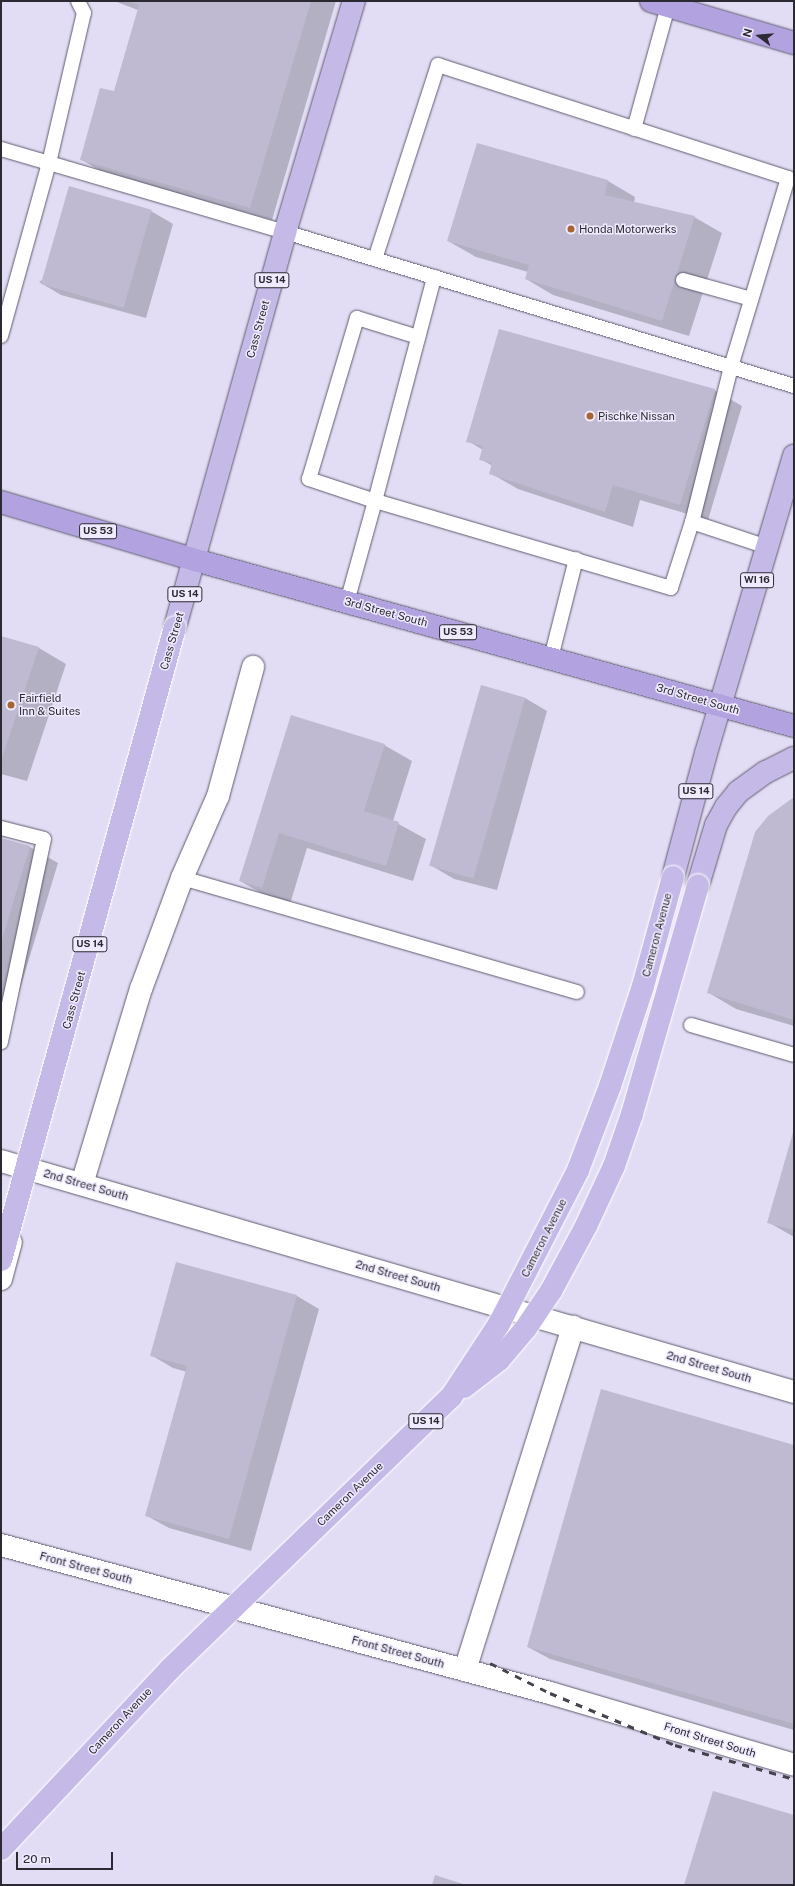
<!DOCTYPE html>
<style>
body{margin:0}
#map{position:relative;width:795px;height:1886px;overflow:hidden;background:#e2ddf4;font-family:"Public Sans",sans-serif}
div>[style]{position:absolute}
.shadow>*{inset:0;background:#0003}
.building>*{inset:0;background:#bfbad1;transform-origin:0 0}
.roads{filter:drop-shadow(0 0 1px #5f5b6f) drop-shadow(0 0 1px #5f5b6f)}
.service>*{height:14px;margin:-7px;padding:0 7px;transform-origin:7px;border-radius:7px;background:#fff}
.minor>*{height:22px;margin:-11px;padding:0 11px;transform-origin:11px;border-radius:11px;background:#fff}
.primary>*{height:22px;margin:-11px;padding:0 11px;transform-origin:11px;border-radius:11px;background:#c5b9e7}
.trunk>*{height:22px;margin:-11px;padding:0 11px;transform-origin:11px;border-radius:11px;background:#b2a2df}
.rail>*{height:3px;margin-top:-1.5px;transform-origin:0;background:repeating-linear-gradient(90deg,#46434e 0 7px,transparent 0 14px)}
.bridges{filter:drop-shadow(0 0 1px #fff) drop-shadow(0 0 1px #fff)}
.primary-bridge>*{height:22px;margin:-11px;padding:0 11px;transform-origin:11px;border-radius:11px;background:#c5b9e7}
.dots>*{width:11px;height:11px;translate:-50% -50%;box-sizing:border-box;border:2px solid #efeafd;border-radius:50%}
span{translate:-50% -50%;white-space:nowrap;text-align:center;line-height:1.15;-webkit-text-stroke:3px #efeafd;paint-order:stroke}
.shield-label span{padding:1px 3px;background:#efeafd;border:1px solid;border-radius:3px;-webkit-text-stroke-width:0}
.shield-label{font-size:10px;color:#2b2932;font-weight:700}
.poi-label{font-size:11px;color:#2b2932}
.left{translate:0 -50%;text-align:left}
.street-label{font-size:11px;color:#2b2932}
.frame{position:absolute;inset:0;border:2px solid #2b2932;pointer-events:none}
.north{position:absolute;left:739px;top:16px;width:40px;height:40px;-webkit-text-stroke:3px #efeafd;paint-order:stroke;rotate:286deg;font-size:11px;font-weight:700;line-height:16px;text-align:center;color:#2b2932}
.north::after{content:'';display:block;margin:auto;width:14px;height:18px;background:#2b2932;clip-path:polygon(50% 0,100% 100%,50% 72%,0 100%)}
.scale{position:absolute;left:16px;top:1852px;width:97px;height:18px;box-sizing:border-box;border:2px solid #2b2932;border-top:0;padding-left:5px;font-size:12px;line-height:14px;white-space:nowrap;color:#2b2932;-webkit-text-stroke:3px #efeafd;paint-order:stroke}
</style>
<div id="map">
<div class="shadow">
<i style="clip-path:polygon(114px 1px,336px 1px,272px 220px,104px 173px,82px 160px,115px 93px,138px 10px)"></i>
<i style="clip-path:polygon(478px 144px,608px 181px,635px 197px,634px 203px,694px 217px,722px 233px,689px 336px,553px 295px,526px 279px,528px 272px,476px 257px,448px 241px)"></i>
<i style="clip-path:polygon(151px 211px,173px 224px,146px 318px,61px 295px,39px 282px)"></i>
<i style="clip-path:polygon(714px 390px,742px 406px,708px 520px,640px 500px,633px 527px,518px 489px,490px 473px,493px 466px,480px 459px,483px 450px,468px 441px)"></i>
<i style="clip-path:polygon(1px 637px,39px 648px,66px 664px,27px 781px,1px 774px)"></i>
<i style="clip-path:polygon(525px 698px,547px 711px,497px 890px,454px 879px,432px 866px)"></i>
<i style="clip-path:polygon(291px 717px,384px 745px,412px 761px,393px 821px,426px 839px,413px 881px,307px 848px,290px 904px,268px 897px,240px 881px)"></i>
<i style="clip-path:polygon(794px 799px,794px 1026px,736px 1009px,709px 993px)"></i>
<i style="clip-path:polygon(1px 839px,30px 847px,58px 863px,7px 1032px,1px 1030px)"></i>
<i style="clip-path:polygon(794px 1131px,794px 1237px,768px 1222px)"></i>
<i style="clip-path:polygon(297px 1296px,319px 1309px,251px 1551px,169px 1528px,147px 1516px,187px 1372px,173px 1368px,151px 1355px)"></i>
<i style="clip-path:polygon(794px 1446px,794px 1730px,550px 1659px,528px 1647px)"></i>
</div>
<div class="building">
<i style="clip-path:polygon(127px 1px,311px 1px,250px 208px,80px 160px,100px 88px,114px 91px,139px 5px)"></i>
<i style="clip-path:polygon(477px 143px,608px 180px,605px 195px,695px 216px,662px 321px,525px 279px,529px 265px,447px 241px)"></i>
<i style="left:69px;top:186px;width:86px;height:102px;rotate:16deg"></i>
<i style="clip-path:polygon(499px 329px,715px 389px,680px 505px,613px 485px,605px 512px,489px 474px,492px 463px,479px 460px,483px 446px,466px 442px)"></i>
<i style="clip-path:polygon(1px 636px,39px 647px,1px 761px)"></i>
<i style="left:481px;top:685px;width:46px;height:188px;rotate:16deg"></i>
<i style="clip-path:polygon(291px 715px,385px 744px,364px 811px,399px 822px,386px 866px,279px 833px,262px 888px,239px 881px)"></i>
<i style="clip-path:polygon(794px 797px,794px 1020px,707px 993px,755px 832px,768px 816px)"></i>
<i style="clip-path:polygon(1px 838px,30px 846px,1px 943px)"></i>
<i style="clip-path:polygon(794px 1129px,794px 1230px,767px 1223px)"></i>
<i style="clip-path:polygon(176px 1262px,297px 1295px,229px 1539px,145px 1516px,187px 1366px,150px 1356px)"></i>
<i style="clip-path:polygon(601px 1389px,794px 1445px,794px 1724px,527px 1647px)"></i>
<i style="clip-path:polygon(713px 1791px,794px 1815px,794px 1885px,684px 1885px)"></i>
<i style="clip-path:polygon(435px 1875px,466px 1885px,432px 1885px)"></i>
</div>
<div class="roads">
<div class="service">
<i style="left:634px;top:129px;width:128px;rotate:-74.5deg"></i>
<i style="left:1px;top:149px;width:296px;rotate:16.3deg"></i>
<i style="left:285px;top:232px;width:532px;rotate:16.83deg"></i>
<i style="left:375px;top:259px;width:204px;rotate:-72deg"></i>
<i style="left:438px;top:65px;width:368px;rotate:17.9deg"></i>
<i style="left:788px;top:178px;width:197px;rotate:106.8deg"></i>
<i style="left:731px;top:367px;width:160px;rotate:104.1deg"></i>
<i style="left:692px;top:522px;width:69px;rotate:107.7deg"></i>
<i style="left:671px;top:588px;width:309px;rotate:-163.6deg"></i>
<i style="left:375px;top:501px;width:232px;rotate:-75.2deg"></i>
<i style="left:683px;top:280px;width:71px;rotate:15.6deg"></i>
<i style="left:1px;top:336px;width:180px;rotate:-74.5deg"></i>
<i style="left:49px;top:163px;width:154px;rotate:-76.9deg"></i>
<i style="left:84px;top:13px;width:13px;rotate:-117deg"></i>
<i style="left:692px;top:522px;width:79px;rotate:18.4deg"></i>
<i style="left:347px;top:602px;width:105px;rotate:-74.5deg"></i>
<i style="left:375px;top:501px;width:70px;rotate:-161.6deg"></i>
<i style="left:309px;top:479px;width:168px;rotate:-73.4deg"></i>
<i style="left:357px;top:318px;width:64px;rotate:17.3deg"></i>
<i style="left:551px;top:658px;width:102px;rotate:-75.8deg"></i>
<i style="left:1px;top:828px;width:44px;rotate:14.3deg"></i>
<i style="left:44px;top:839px;width:208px;rotate:102deg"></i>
<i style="left:182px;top:878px;width:411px;rotate:16.1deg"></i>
<i style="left:691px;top:1025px;width:107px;rotate:16.2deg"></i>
</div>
<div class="minor">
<i style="left:1px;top:1161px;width:826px;rotate:16.24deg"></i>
<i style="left:82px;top:1184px;width:204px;rotate:-73.2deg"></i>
<i style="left:141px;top:989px;width:118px;rotate:-69.7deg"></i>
<i style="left:182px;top:878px;width:90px;rotate:-66.3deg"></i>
<i style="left:218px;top:796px;width:134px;rotate:-74.8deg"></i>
<i style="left:1px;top:1279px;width:38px;rotate:-75deg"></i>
<i style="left:1px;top:1545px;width:569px;rotate:15.09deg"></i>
<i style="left:550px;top:1693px;width:254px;rotate:16.4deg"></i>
<i style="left:465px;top:1670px;width:360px;rotate:-72.5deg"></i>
</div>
<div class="primary">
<i style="left:175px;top:627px;width:410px;rotate:-74.4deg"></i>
<i style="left:285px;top:232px;width:241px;rotate:-73.4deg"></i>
<i style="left:673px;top:877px;width:128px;rotate:-75.1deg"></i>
<i style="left:706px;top:753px;width:310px;rotate:-73.5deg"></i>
<i style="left:698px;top:885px;width:63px;rotate:-73.3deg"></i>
<i style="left:716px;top:825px;width:21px;rotate:-61deg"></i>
<i style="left:726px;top:807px;width:19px;rotate:-51deg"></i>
<i style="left:738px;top:792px;width:34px;rotate:-36deg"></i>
<i style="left:766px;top:772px;width:31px;rotate:-27deg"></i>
</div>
<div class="trunk">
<i style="left:651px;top:1px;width:149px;rotate:16.4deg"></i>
<i style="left:1px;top:502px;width:202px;rotate:16.6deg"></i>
<i style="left:195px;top:560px;width:622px;rotate:15.49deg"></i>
</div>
</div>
<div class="rail">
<i style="left:490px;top:1663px;width:67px;rotate:26.6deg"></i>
<i style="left:550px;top:1693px;width:135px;rotate:22.6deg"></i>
<i style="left:675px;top:1745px;width:124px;rotate:15.9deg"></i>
</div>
<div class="bridges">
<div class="primary-bridge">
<i style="left:1px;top:1260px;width:656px;rotate:-74.63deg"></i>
<i style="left:464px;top:1387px;width:44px;rotate:-37.6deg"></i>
<i style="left:499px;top:1360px;width:42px;rotate:-49.8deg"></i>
<i style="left:526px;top:1328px;width:45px;rotate:-56deg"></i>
<i style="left:551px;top:1291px;width:74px;rotate:-61.7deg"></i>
<i style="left:586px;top:1226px;width:66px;rotate:-65deg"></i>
<i style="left:614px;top:1166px;width:55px;rotate:-70.9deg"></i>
<i style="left:632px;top:1114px;width:238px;rotate:-73.9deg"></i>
<i style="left:1px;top:1849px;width:247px;rotate:-46.8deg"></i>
<i style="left:170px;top:1669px;width:391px;rotate:-44.1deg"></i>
<i style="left:451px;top:1397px;width:87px;rotate:-56.7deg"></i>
<i style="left:499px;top:1324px;width:173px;rotate:-62.8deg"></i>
<i style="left:578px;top:1170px;width:90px;rotate:-69.1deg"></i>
<i style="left:610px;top:1086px;width:105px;rotate:-71.7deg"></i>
<i style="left:643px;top:986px;width:113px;rotate:-74.6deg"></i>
</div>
</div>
<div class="dots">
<i style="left:571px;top:229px;background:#a76531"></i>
<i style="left:590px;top:416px;background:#a76531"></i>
<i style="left:11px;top:705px;background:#a76531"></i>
</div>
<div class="shield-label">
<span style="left:272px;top:280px">US 14</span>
<span style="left:98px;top:531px">US 53</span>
<span style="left:757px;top:580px">WI 16</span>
<span style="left:185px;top:594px">US 14</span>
<span style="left:458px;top:632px">US 53</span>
<span style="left:696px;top:791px">US 14</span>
<span style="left:90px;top:944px">US 14</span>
<span style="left:426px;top:1421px">US 14</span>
</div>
<div class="poi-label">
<span class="left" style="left:579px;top:229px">Honda Motorwerks</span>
<span class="left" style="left:598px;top:416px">Pischke Nissan</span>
<span class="left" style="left:19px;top:705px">Fairfield<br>Inn &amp; Suites</span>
</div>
<div class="street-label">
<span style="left:258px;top:329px;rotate:-75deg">Cass Street</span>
<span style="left:386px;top:612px;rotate:15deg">3rd Street South</span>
<span style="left:172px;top:641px;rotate:-74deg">Cass Street</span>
<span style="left:698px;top:699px;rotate:16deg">3rd Street South</span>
<span style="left:657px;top:935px;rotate:-75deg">Cameron Avenue</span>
<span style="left:74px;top:1000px;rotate:-75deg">Cass Street</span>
<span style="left:86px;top:1185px;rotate:16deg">2nd Street South</span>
<span style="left:544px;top:1238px;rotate:-63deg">Cameron Avenue</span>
<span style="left:398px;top:1276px;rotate:16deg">2nd Street South</span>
<span style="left:709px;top:1367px;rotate:16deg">2nd Street South</span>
<span style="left:350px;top:1494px;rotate:-44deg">Cameron Avenue</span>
<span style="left:86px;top:1568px;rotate:15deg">Front Street South</span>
<span style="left:398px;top:1652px;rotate:15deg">Front Street South</span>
<span style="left:120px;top:1721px;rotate:-47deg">Cameron Avenue</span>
<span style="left:710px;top:1740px;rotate:17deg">Front Street South</span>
</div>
<div class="frame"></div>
<div class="north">N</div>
<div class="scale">20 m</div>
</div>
